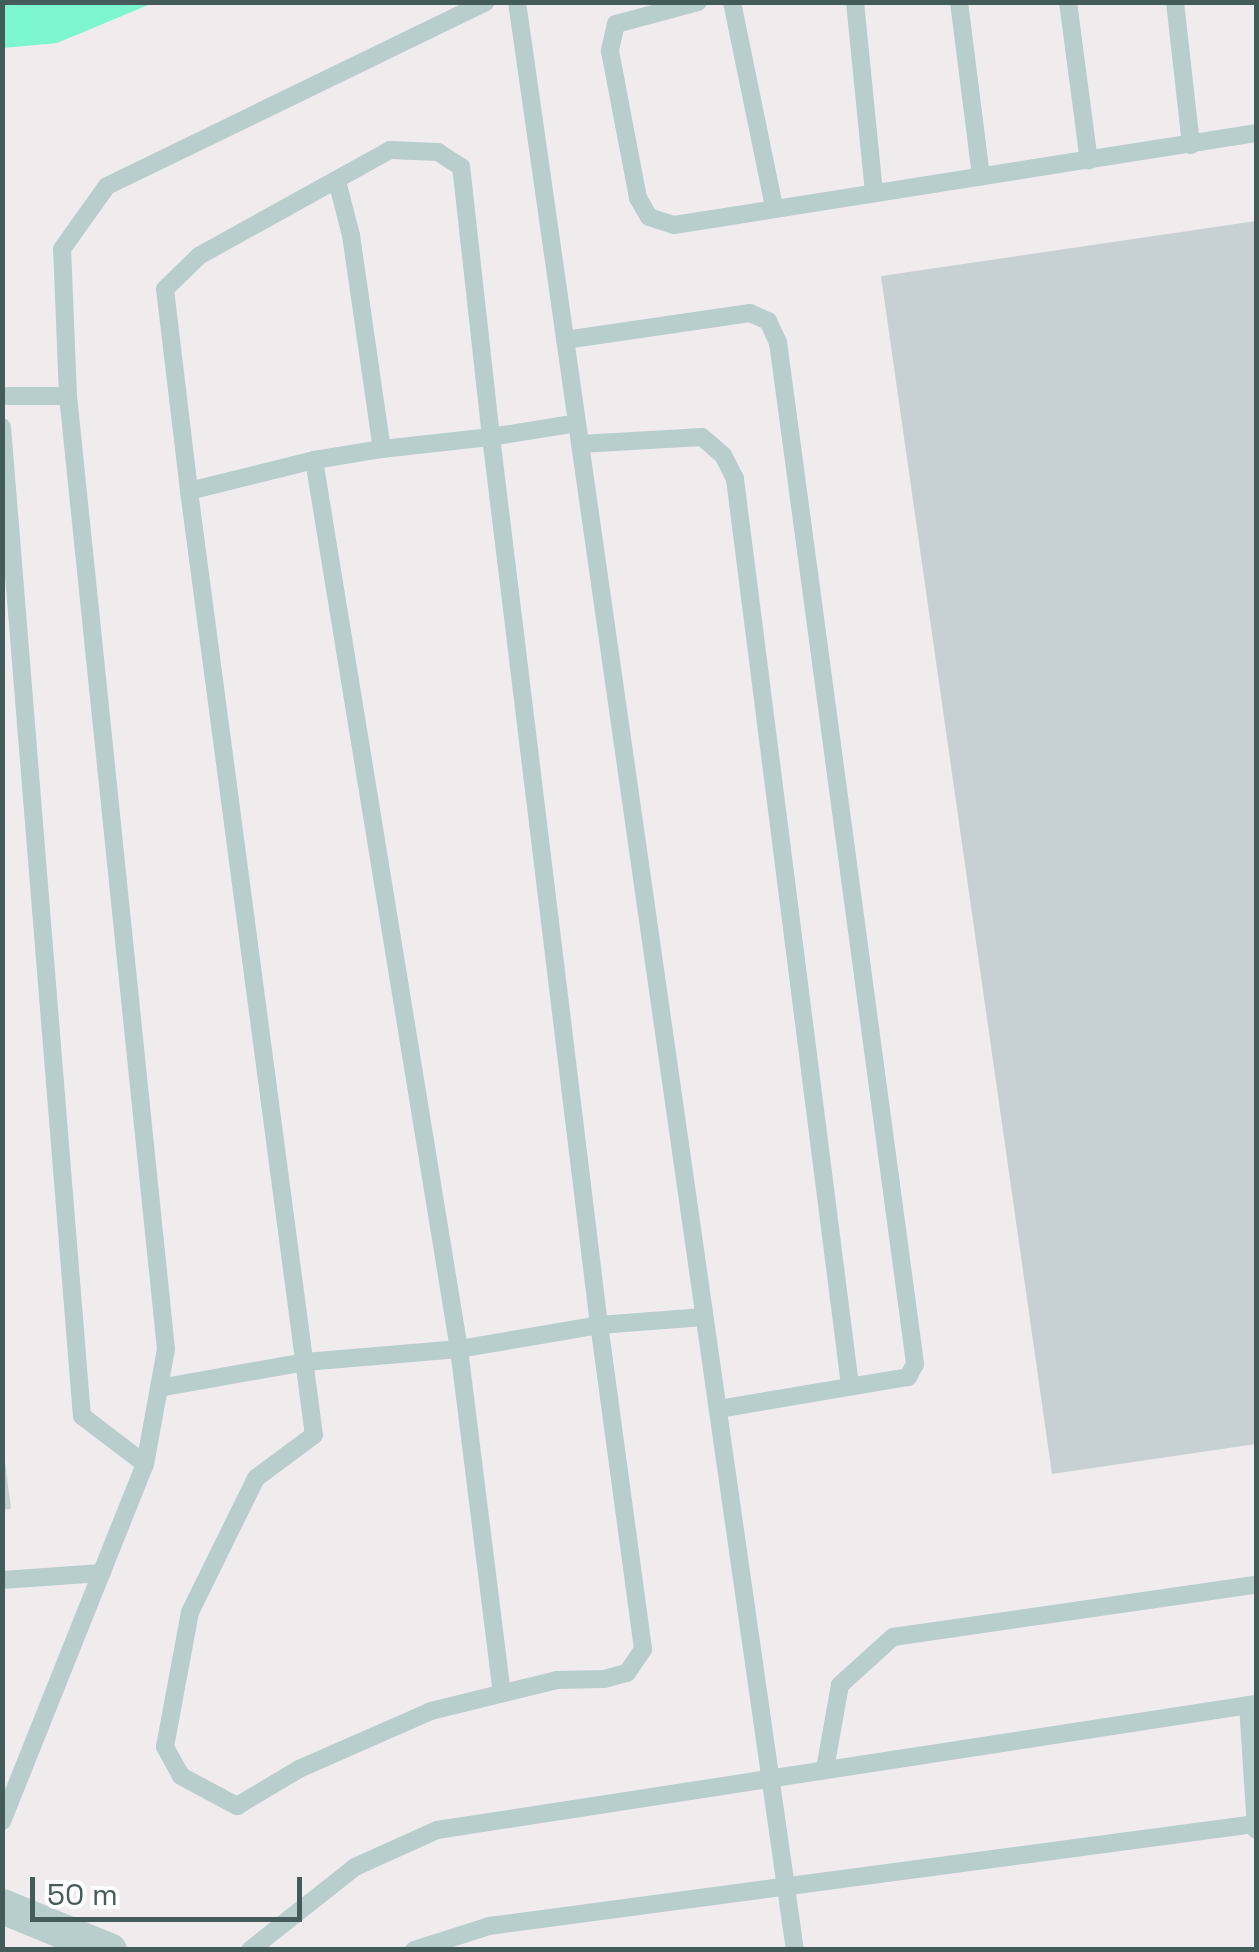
<!DOCTYPE html>
<style>
body{margin:0}
#map{position:relative;width:1259px;height:1952px;overflow:hidden;background:#f0ecee;font-family:"Space Grotesk",sans-serif}
div>[style]{position:absolute}
.water>*{inset:0;background:#7bf6ce}
.building>*{inset:0;background:#c8d1d2}
.lane>*{height:18px;margin:-9px;padding:0 9px;transform-origin:9px;border-radius:9px;background:#b8cecc}
.street>*{height:35px;margin:-17.5px;padding:0 17.5px;transform-origin:17.5px;border-radius:17.5px;background:#b8cecc}
span{translate:-50% -50%;white-space:nowrap;text-align:center;line-height:1.15;-webkit-text-stroke:8px #fff;paint-order:stroke}
.frame{position:absolute;inset:0;border:5px solid #435c5a;pointer-events:none}
.scale{position:absolute;left:30px;top:1877px;width:272px;height:45px;box-sizing:border-box;border:5px solid #435c5a;border-top:0;padding-left:12px;font-size:30px;line-height:35px;white-space:nowrap;color:#435c5a;-webkit-text-stroke:8px #fff;paint-order:stroke}
</style>
<div id="map">
<div class="water">
<i style="clip-path:polygon(3px 2px,153px 2px,153px 3px,57px 43px,3px 48px)"></i>
</div>
<div class="building">
<i style="clip-path:polygon(1256px 221px,1256px 1444px,1052px 1474px,881px 276px)"></i>
<i style="clip-path:polygon(2px 1438px,11px 1509px,2px 1510px)"></i>
</div>
<div class="lane">
<i style="left:517px;top:2px;width:1968px;rotate:81.88deg"></i>
<i style="left:698px;top:2px;width:85px;rotate:165deg"></i>
<i style="left:616px;top:24px;width:28px;rotate:103deg"></i>
<i style="left:610px;top:51px;width:150px;rotate:79.2deg"></i>
<i style="left:638px;top:198px;width:22px;rotate:60deg"></i>
<i style="left:649px;top:217px;width:26px;rotate:18deg"></i>
<i style="left:674px;top:225px;width:589px;rotate:-8.98deg"></i>
<i style="left:732px;top:2px;width:209px;rotate:78.4deg"></i>
<i style="left:855px;top:2px;width:191px;rotate:84.3deg"></i>
<i style="left:959px;top:2px;width:176px;rotate:82.8deg"></i>
<i style="left:1068px;top:2px;width:160px;rotate:82.5deg"></i>
<i style="left:1175px;top:2px;width:144px;rotate:83.6deg"></i>
<i style="left:337px;top:181px;width:56px;rotate:75.5deg"></i>
<i style="left:351px;top:235px;width:216px;rotate:81.8deg"></i>
<i style="left:565px;top:340px;width:187px;rotate:-8.3deg"></i>
<i style="left:750px;top:313px;width:20px;rotate:24deg"></i>
<i style="left:768px;top:321px;width:23px;rotate:65deg"></i>
<i style="left:778px;top:342px;width:1031px;rotate:82.36deg"></i>
<i style="left:915px;top:1364px;width:15px;rotate:118deg"></i>
<i style="left:908px;top:1377px;width:193px;rotate:170.4deg"></i>
<i style="left:2px;top:396px;width:66px"></i>
<i style="left:68px;top:396px;width:958px;rotate:84.13deg"></i>
<i style="left:166px;top:1349px;width:117px;rotate:100.3deg"></i>
<i style="left:145px;top:1464px;width:385px;rotate:111.8deg"></i>
<i style="left:68px;top:396px;width:147px;rotate:-92.3deg"></i>
<i style="left:62px;top:249px;width:77px;rotate:-54.5deg"></i>
<i style="left:107px;top:186px;width:421px;rotate:-25.9deg"></i>
<i style="left:2px;top:427px;width:992px;rotate:85.38deg"></i>
<i style="left:82px;top:1416px;width:79px;rotate:37.3deg"></i>
<i style="left:580px;top:444px;width:122px;rotate:-3.3deg"></i>
<i style="left:702px;top:437px;width:28px;rotate:41deg"></i>
<i style="left:723px;top:455px;width:27px;rotate:63deg"></i>
<i style="left:735px;top:479px;width:914px;rotate:82.77deg"></i>
<i style="left:314px;top:460px;width:901px;rotate:80.74deg"></i>
<i style="left:459px;top:1349px;width:347px;rotate:82.9deg"></i>
<i style="left:189px;top:491px;width:952px;rotate:82.46deg"></i>
<i style="left:314px;top:1435px;width:72px;rotate:143.4deg"></i>
<i style="left:256px;top:1478px;width:149px;rotate:116.2deg"></i>
<i style="left:190px;top:1612px;width:137px;rotate:100.5deg"></i>
<i style="left:165px;top:1747px;width:33px;rotate:61deg"></i>
<i style="left:181px;top:1776px;width:64px;rotate:28.2deg"></i>
<i style="left:237px;top:1806px;width:72px;rotate:-30.8deg"></i>
<i style="left:299px;top:1769px;width:144px;rotate:-23.7deg"></i>
<i style="left:431px;top:1711px;width:130px;rotate:-13.8deg"></i>
<i style="left:557px;top:1680px;width:47px;rotate:-1.2deg"></i>
<i style="left:604px;top:1679px;width:24px;rotate:-15deg"></i>
<i style="left:627px;top:1673px;width:29px;rotate:-56deg"></i>
<i style="left:643px;top:1649px;width:327px;rotate:-97.7deg"></i>
<i style="left:599px;top:1325px;width:895px;rotate:-96.93deg"></i>
<i style="left:491px;top:437px;width:272px;rotate:-96.3deg"></i>
<i style="left:461px;top:167px;width:27px;rotate:-147deg"></i>
<i style="left:438px;top:152px;width:48px;rotate:-177.6deg"></i>
<i style="left:390px;top:150px;width:218px;rotate:151deg"></i>
<i style="left:199px;top:256px;width:47px;rotate:135.9deg"></i>
<i style="left:165px;top:289px;width:203px;rotate:83.2deg"></i>
<i style="left:189px;top:491px;width:129px;rotate:-13.9deg"></i>
<i style="left:314px;top:460px;width:69px;rotate:-9.2deg"></i>
<i style="left:382px;top:449px;width:110px;rotate:-6.3deg"></i>
<i style="left:491px;top:437px;width:87px;rotate:-9.2deg"></i>
<i style="left:159px;top:1388px;width:148px;rotate:-10.1deg"></i>
<i style="left:305px;top:1362px;width:155px;rotate:-4.8deg"></i>
<i style="left:459px;top:1349px;width:142px;rotate:-9.7deg"></i>
<i style="left:599px;top:1325px;width:105px;rotate:-4.4deg"></i>
<i style="left:2px;top:1580px;width:100px;rotate:-4deg"></i>
<i style="left:1248px;top:1705px;width:125px;rotate:86.3deg"></i>
<i style="left:825px;top:1769px;width:85px;rotate:-79.9deg"></i>
<i style="left:840px;top:1685px;width:72px;rotate:-42.2deg"></i>
<i style="left:893px;top:1637px;width:367px;rotate:-8.2deg"></i>
<i style="left:250px;top:1950px;width:134px;rotate:-38.3deg"></i>
<i style="left:355px;top:1867px;width:90px;rotate:-24.3deg"></i>
<i style="left:437px;top:1830px;width:829px;rotate:-8.75deg"></i>
<i style="left:414px;top:1950px;width:79px;rotate:-17.7deg"></i>
<i style="left:489px;top:1926px;width:774px;rotate:-7.58deg"></i>
</div>
<div class="street">
<i style="left:2px;top:1906px;width:116px;rotate:22.4deg"></i>
</div>
<div class="frame"></div>
<div class="scale">50 m</div>
</div>
